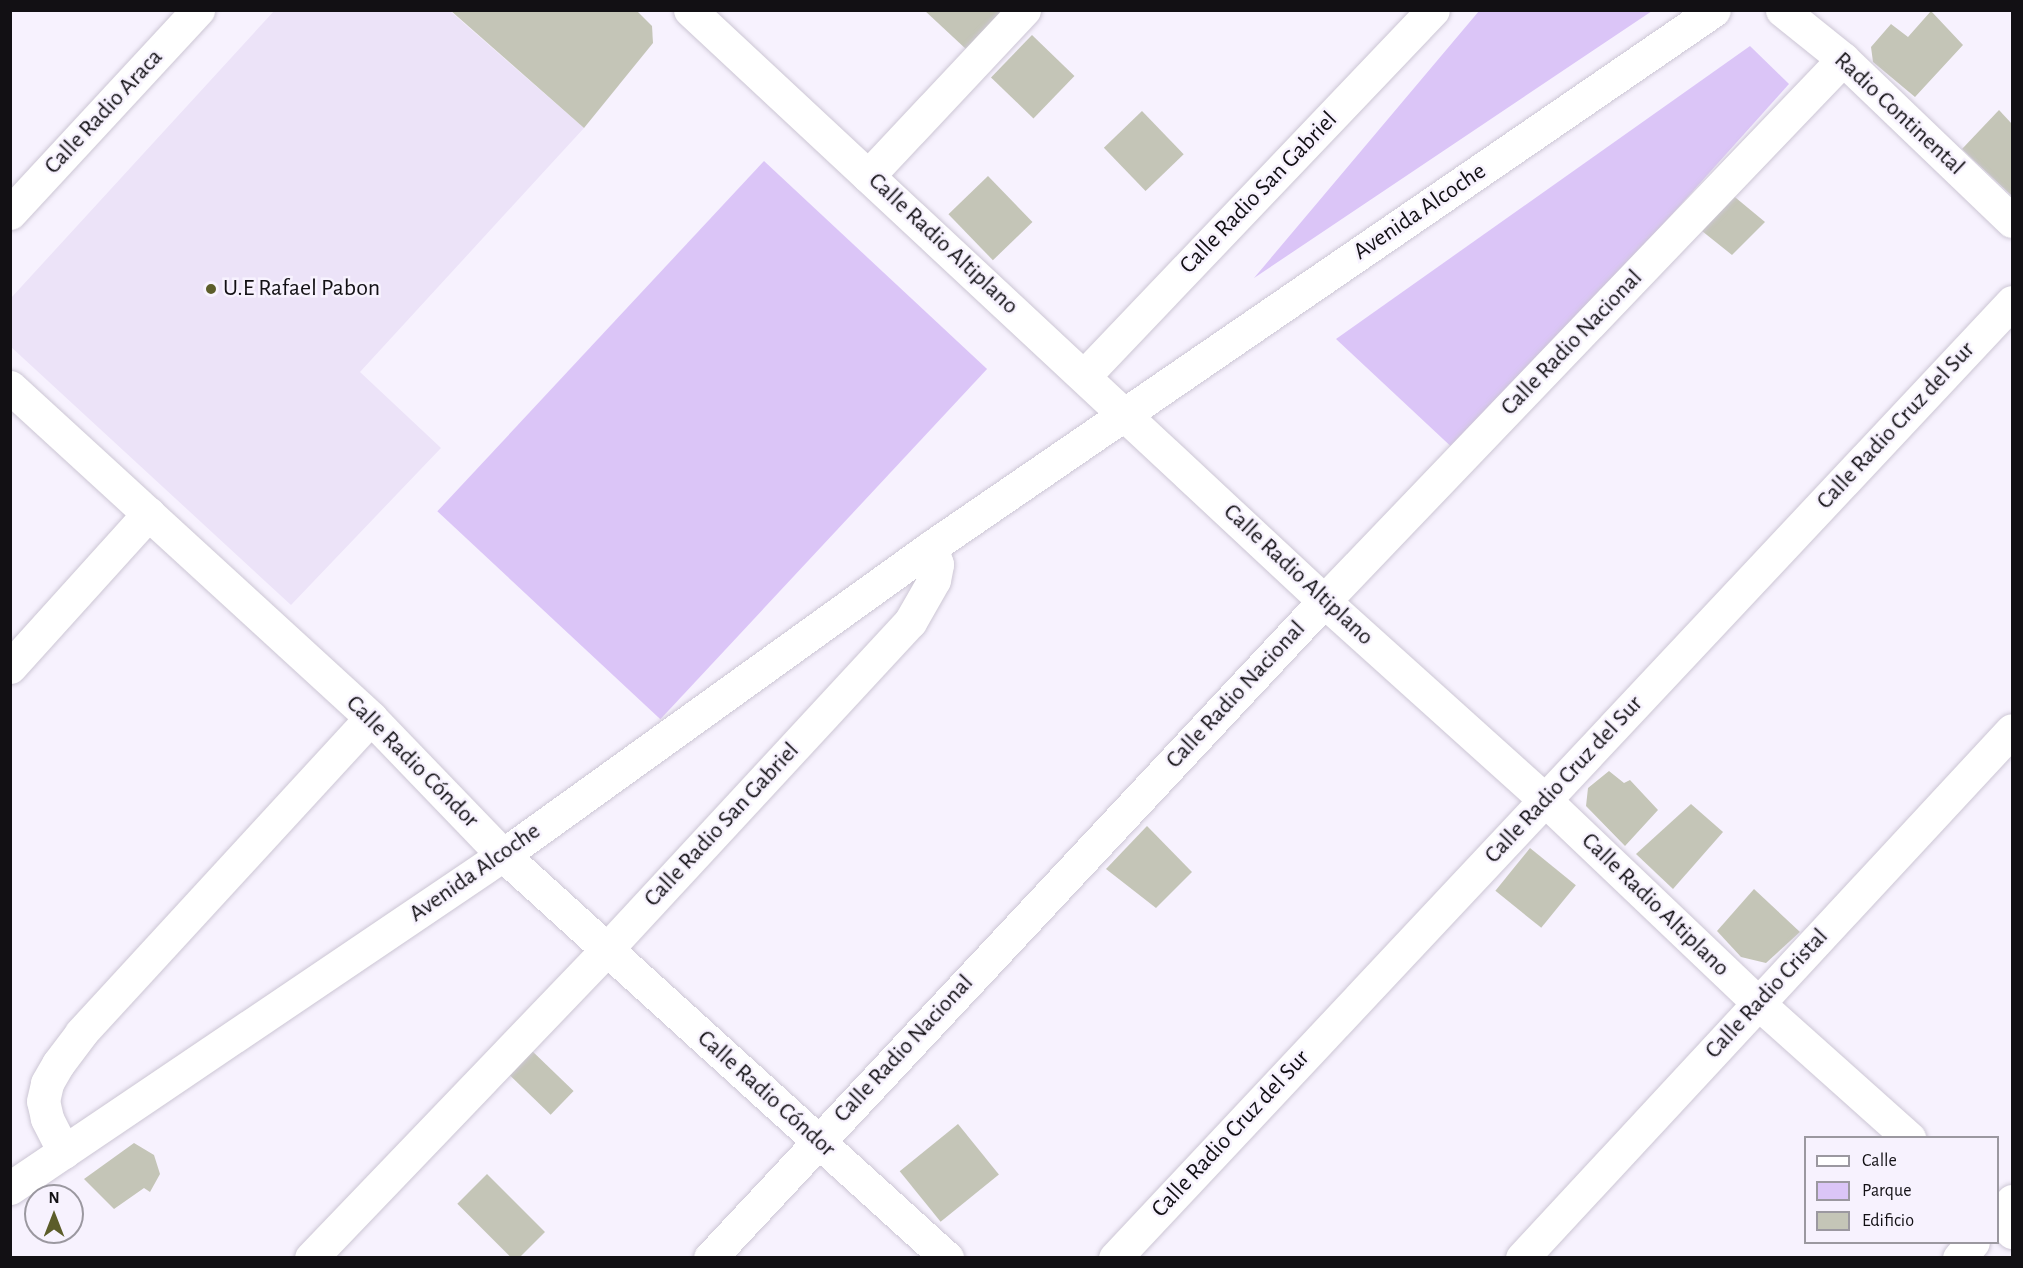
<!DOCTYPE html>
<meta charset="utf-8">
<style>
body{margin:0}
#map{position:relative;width:2023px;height:1268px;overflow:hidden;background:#f7f2fe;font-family:"Alegreya Sans",sans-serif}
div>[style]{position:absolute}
.built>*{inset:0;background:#ece3f8}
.green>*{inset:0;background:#dbc5f7;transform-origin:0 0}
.building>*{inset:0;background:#c4c5b7;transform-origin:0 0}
.roads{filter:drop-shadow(0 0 2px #ccc6d4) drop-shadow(0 0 2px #ccc6d4)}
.minor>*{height:33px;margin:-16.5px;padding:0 16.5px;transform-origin:16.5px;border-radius:16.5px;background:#fff}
.tertiary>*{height:33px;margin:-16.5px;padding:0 16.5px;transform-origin:16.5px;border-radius:16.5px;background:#fff}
.dots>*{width:16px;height:16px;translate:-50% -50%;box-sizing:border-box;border:3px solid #f7f2fe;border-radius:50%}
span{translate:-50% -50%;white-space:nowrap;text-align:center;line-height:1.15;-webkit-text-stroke:5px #f7f2fe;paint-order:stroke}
.street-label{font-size:24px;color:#121014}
.poi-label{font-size:24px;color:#121014}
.left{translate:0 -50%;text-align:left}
.frame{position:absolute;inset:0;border:12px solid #121014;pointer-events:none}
.legend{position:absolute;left:1804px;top:1136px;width:195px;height:108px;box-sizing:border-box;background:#f7f2fe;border:2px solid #9b98a0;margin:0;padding:8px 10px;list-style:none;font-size:18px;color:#121014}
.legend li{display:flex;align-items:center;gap:12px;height:30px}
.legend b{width:30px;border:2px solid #9b98a0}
.north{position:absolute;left:24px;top:1184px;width:60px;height:60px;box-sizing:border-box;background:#f7f2fe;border:2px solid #9b98a0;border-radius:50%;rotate:0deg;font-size:16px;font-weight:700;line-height:24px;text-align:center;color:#121014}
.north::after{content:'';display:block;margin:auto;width:21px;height:27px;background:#5c5d2a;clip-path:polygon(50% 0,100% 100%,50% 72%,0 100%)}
</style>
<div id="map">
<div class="built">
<i style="clip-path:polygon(274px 11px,450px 11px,584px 128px,360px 372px,441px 448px,291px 605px,10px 346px,11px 298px)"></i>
</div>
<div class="green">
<i style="clip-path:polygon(1479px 10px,1652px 11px,1254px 278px,1479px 11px)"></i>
<i style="clip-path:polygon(1750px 46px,1789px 84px,1458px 453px,1336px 339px)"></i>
<i style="left:764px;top:161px;width:305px;height:479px;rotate:43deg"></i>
</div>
<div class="building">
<i style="clip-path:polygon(450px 10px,636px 10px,652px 26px,653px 43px,584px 128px)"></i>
<i style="clip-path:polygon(924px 10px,1005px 10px,967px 50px)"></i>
<i style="clip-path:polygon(1931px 11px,1963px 45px,1915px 97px,1873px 62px,1871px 47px,1891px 24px,1908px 37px)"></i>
<i style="left:1032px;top:35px;width:59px;height:59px;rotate:44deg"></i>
<i style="clip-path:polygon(1999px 110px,2012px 124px,2012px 196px,1962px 149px)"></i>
<i style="left:1142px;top:111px;width:60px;height:53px;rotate:46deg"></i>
<i style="left:988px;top:176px;width:64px;height:55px;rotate:46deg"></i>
<i style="clip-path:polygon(1730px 193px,1765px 222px,1732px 255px,1697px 227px)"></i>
<i style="clip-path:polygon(1609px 771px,1624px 783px,1630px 780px,1658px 810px,1625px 846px,1586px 806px,1588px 788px)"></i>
<i style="clip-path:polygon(1691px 804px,1723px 832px,1673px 889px,1636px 854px)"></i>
<i style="clip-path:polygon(1147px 826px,1192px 872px,1156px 908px,1106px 869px)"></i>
<i style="left:1530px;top:848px;width:59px;height:55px;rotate:39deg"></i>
<i style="clip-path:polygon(1754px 889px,1800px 932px,1766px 963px,1741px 957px,1717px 931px)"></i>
<i style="left:529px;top:1048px;width:62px;height:33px;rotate:44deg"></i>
<i style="left:958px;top:1124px;width:65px;height:75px;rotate:51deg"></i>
<i style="clip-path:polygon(134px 1143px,154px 1155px,160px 1174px,150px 1192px,144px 1188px,114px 1209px,84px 1179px)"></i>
<i style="left:487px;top:1174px;width:82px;height:42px;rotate:45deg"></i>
</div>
<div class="roads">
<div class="minor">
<i style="left:690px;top:10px;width:867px;rotate:42.99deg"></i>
<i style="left:1324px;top:601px;width:297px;rotate:42deg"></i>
<i style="left:1545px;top:800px;width:294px;rotate:43.6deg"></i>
<i style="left:1758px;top:1003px;width:203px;rotate:41.8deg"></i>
<i style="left:1782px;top:10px;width:78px;rotate:38.8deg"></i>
<i style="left:1843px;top:59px;width:234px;rotate:43.8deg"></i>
<i style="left:868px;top:176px;width:228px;rotate:-46.8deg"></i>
<i style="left:10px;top:213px;width:277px;rotate:-47.2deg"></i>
<i style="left:1085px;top:375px;width:504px;rotate:-46.37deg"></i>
<i style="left:10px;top:387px;width:490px;rotate:42.5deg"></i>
<i style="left:371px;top:718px;width:190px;rotate:46.1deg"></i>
<i style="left:503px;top:855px;width:600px;rotate:42.23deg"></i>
<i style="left:10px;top:667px;width:207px;rotate:-47.9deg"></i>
<i style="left:64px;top:1152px;width:38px;rotate:-117deg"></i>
<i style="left:47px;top:1118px;width:17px;rotate:-103deg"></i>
<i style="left:43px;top:1101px;width:18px;rotate:-77deg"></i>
<i style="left:47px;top:1083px;width:22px;rotate:-60deg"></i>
<i style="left:58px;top:1064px;width:39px;rotate:-53deg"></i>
<i style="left:81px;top:1033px;width:428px;rotate:-47.4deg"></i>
<i style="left:2012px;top:1201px;width:21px;rotate:131deg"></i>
<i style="left:1998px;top:1217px;width:21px;rotate:47deg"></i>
<i style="left:311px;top:1258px;width:428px;rotate:-46.2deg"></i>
<i style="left:607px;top:949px;width:446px;rotate:-47.2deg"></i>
<i style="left:910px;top:622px;width:48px;rotate:-60.3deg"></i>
<i style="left:934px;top:580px;width:16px;rotate:-79deg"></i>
<i style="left:937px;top:564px;width:18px;rotate:-109deg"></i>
<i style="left:710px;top:1258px;width:899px;rotate:-46.94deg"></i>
<i style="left:1324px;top:601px;width:750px;rotate:-46.24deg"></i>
<i style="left:1115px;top:1258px;width:1311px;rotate:-46.82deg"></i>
<i style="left:1522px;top:1258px;width:720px;rotate:-47.14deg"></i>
<i style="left:1959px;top:1258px;width:21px;rotate:-49deg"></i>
</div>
<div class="tertiary">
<i style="left:10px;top:1188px;width:595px;rotate:-34.04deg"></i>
<i style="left:503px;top:855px;width:527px;rotate:-35.74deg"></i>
<i style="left:931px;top:547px;width:949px;rotate:-34.44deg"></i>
</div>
</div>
<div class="dots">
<i style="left:211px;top:289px;background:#5c5d2a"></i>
</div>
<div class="street-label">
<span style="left:104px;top:112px;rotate:-47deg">Calle Radio Araca</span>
<span style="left:1899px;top:114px;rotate:43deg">Radio Continental</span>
<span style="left:1259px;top:193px;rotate:-46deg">Calle Radio San Gabriel</span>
<span style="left:1420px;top:212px;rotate:-34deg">Avenida Alcoche</span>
<span style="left:943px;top:244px;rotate:43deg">Calle Radio Altiplano</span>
<span style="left:1572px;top:343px;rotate:-46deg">Calle Radio Nacional</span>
<span style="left:1896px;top:426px;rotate:-47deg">Calle Radio Cruz del Sur</span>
<span style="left:1298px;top:575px;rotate:43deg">Calle Radio Altiplano</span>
<span style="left:1236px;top:695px;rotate:-47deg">Calle Radio Nacional</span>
<span style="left:412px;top:762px;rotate:45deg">Calle Radio Cóndor</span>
<span style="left:1564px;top:780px;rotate:-47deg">Calle Radio Cruz del Sur</span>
<span style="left:722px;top:825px;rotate:-47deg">Calle Radio San Gabriel</span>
<span style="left:475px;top:873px;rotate:-35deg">Avenida Alcoche</span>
<span style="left:1655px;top:905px;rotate:44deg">Calle Radio Altiplano</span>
<span style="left:1767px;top:994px;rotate:-47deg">Calle Radio Cristal</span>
<span style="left:904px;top:1049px;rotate:-47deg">Calle Radio Nacional</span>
<span style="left:766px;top:1094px;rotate:42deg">Calle Radio Cóndor</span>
<span style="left:1231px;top:1134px;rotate:-47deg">Calle Radio Cruz del Sur</span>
</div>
<div class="poi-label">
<span class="left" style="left:223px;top:289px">U.E Rafael Pabon</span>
</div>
<div class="frame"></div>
<ul class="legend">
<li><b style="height:8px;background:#fff"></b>Calle</li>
<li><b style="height:16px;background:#dbc5f7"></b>Parque</li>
<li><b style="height:16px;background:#c4c5b7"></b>Edificio</li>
</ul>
<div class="north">N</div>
</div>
